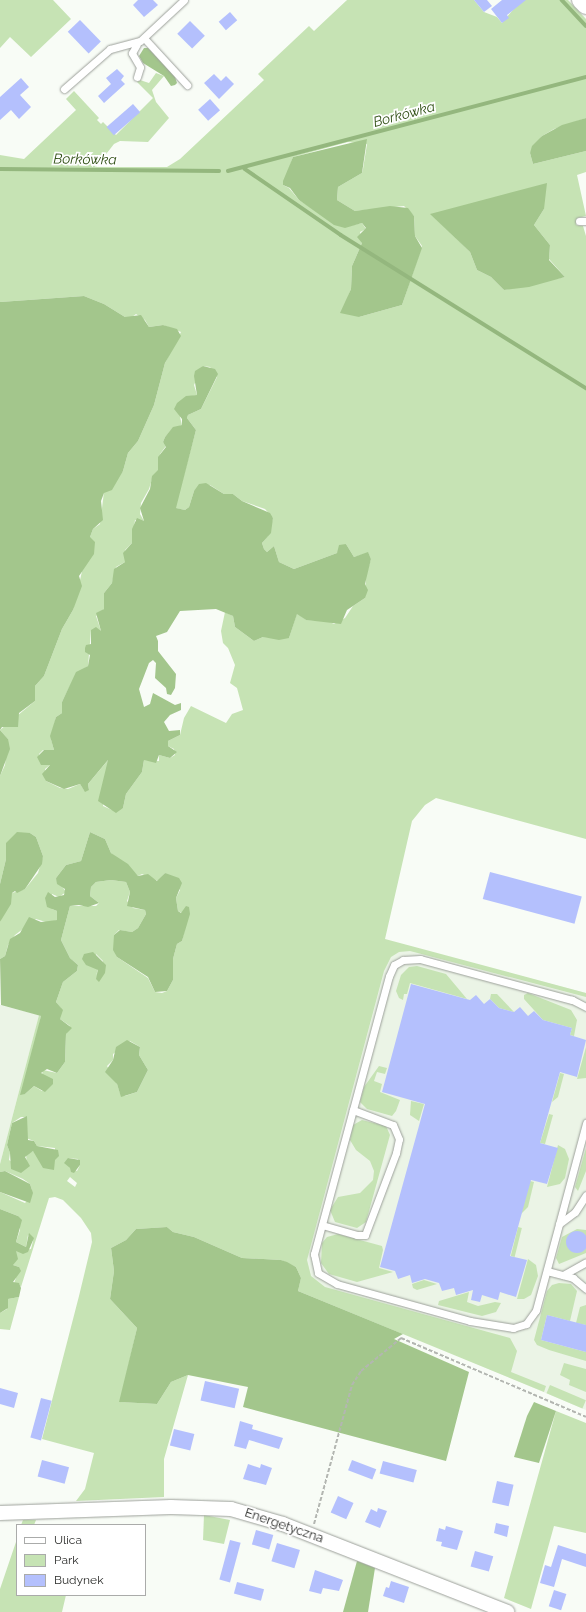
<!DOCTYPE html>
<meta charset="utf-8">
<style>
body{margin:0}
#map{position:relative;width:586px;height:1612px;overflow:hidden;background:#f8fcf6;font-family:Raleway,sans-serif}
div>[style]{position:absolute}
.built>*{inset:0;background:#ebf4e6}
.green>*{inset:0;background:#c6e3b4;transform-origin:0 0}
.forest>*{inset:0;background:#a3c68c}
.stream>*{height:3.5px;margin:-1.75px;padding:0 1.75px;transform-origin:1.75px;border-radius:1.75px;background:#94b77e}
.building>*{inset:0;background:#b4c0fd;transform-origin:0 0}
.round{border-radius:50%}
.path>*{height:2px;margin-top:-1px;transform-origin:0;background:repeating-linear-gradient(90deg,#b3b6b1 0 4px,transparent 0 6px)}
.roads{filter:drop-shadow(0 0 1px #9ca09a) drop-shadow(0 0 1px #9ca09a)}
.service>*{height:7px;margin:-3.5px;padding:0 3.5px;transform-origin:3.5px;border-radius:3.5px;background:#fff}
.minor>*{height:14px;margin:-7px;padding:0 7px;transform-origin:7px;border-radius:7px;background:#fff}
.tertiary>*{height:18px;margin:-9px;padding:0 9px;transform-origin:9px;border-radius:9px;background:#fff}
span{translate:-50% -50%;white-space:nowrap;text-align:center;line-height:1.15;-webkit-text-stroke:3.5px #fff;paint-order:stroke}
.street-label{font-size:13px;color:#2b2c2a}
.water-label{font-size:14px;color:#305015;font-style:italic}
.legend{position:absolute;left:16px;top:1524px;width:130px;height:72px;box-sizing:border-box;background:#fff;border:1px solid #aaabaa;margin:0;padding:5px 7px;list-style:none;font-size:12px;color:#2b2c2a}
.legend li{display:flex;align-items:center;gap:8px;height:20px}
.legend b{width:20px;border:1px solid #aaabaa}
</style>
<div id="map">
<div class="built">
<i style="clip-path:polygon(386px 941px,586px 993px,586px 1410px,297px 1288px)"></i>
<i style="clip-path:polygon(0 1005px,39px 1015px,0 1164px)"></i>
</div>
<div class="green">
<i style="clip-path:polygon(0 0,53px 0,71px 19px,31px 57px,10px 37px,0 48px)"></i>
<i style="clip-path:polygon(evenodd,347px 0,474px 0,484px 12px,497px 17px,502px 23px,521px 0,568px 0,586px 19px,586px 118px,554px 129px,542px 136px,530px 153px,533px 164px,586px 151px,586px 172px,577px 175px,586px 216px,578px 218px,576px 225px,583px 226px,586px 236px,586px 839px,436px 798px,425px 805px,412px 821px,385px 939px,586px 993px,586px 997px,410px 951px,399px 952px,391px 957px,384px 971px,307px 1260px,311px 1276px,325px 1287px,510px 1338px,517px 1351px,511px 1372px,546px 1386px,544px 1392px,298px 1291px,301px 1278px,296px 1267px,281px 1260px,242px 1258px,194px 1237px,173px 1232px,167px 1227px,136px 1229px,126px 1240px,111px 1248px,114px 1271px,110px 1299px,137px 1328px,120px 1402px,157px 1404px,171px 1382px,188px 1375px,164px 1459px,164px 1497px,76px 1501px,85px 1489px,94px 1453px,42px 1439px,79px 1296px,92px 1242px,91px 1233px,81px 1218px,63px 1200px,55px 1197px,49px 1198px,21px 1287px,19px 1284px,14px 1284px,19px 1267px,13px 1265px,16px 1251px,31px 1249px,33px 1241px,28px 1235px,26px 1247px,16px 1242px,20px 1230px,18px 1216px,0 1209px,0 1192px,25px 1203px,32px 1195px,32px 1190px,30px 1184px,23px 1179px,5px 1171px,0 1172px,0 1164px,39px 1015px,41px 1016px,25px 1094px,34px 1086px,42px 1091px,53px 1080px,42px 1075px,43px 1070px,57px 1073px,65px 1062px,66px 1034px,70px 1026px,60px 1019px,61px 1008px,56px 1002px,63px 982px,77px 971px,78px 965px,70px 958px,61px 940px,70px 906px,96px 906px,99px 903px,90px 896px,91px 887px,96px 882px,111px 880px,126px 882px,130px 892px,127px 901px,133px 908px,145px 910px,146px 914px,138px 928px,132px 932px,119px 930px,114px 935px,117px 957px,148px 978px,155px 992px,162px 993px,167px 991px,173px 980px,173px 959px,177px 944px,182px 941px,188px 916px,178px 911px,176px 898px,180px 890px,165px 873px,158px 881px,142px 874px,138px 876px,111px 853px,105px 839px,90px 832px,81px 861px,66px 865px,56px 878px,66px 892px,59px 897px,52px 894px,52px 909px,57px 911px,59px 915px,57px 920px,49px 923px,36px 919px,15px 935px,8px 945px,5px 956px,0 959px,0 922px,12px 893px,25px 889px,38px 873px,43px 856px,36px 837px,30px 833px,6px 859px,0 884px,0 776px,5px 765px,8px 739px,0 730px,35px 701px,35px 686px,44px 676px,62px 629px,73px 610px,90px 537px,93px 529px,100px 524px,104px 492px,123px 471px,128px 453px,138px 441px,154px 405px,165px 363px,181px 332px,163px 325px,149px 327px,145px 320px,136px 314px,129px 319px,125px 317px,104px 304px,84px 296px,0 302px,0 155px,24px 159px,76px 110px,66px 99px,74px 91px,99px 118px,97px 120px,101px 124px,103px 122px,116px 135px,153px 98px,137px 82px,140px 80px,149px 83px,156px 73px,164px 76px,152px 90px,156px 102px,169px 118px,148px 142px,120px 141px,114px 144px,96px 167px,167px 167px,180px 159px,264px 80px,258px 74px,309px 26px,314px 31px,347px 0,348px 142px,367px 144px,363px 169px,362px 173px,338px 187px,337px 200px,355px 211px,404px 206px,414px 216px,415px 236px,422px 246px,402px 305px,359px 317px,347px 299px,351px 289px,352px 266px,362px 243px,360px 232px,366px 229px,362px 223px,349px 226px,313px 209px,299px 200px,289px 188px,283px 185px,293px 157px,348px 142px,347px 0,544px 209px,534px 225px,550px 245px,549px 259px,565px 277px,504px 290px,491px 277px,477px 270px,470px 252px,431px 214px,544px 209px,347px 0,203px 366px,210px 367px,217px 377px,201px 409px,188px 415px,187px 418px,196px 430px,175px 508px,185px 510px,189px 507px,194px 491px,210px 485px,224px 494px,233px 494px,242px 501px,265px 509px,273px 518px,268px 536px,262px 543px,264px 549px,267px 552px,274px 546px,279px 562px,294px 569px,337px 553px,346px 544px,354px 557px,368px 553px,371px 559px,366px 575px,365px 598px,353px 606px,345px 618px,334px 624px,328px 621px,306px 620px,297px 613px,289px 638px,263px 637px,254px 641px,235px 627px,233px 616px,225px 612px,221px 631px,223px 643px,228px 648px,235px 665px,230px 683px,237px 688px,243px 710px,232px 714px,226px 723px,191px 706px,184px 718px,180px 735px,168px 741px,168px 746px,174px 749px,175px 755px,170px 758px,159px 755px,159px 761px,144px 760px,142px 772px,126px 794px,123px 808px,112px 810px,103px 806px,109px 759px,88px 784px,89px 790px,84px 790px,80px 784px,68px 789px,60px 788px,46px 781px,45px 769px,50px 765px,40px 763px,39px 754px,43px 750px,54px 750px,51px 739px,56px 717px,62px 713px,62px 702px,76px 674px,88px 666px,91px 630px,101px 631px,96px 616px,104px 609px,104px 593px,112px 583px,116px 567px,125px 562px,125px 550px,132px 543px,135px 520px,144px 521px,140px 514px,141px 503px,149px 489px,153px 476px,158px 471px,160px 454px,166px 446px,163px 442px,165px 437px,172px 429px,182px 425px,180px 417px,192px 396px,197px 395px,194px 385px,203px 366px,347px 0,96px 954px,103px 961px,96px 975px,98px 970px,96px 967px,96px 954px,347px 0,130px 1041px,140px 1047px,139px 1055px,148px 1070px,137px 1092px,125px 1096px,120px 1093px,117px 1084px,107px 1066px,113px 1060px,113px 1054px,130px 1041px,347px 0,21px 1117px,27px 1117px,26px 1138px,34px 1141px,37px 1146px,55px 1148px,55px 1160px,33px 1151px,26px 1154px,27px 1167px,24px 1170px,9px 1160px,10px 1153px,7px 1145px,12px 1123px,21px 1117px,347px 0,68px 1158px,78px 1159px,80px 1165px,77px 1171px,69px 1167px,68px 1158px,347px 0,70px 1177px,77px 1183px,75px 1187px,67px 1181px,70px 1177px)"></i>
<i style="clip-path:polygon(417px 966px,446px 974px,467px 999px,410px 983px,407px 994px,404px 994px,403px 1000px,399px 998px,396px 991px,401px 975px,409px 967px)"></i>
<i style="clip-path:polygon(528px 993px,571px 1010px,577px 1020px,574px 1036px,570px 1035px,572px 1028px,543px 1020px,524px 999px,524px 995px)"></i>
<i style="clip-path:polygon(491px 994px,497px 994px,514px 1012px,499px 1008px,490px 999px)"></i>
<i style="clip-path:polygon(586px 1047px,586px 1078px,577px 1079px)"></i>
<i style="clip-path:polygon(379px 1066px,387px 1068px,385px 1074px,377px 1072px,374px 1081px,382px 1084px,380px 1092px,400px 1100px,396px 1111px,392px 1116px,367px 1109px,360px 1102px,364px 1087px)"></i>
<i style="clip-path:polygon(560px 1073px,564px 1074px,558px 1097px,552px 1102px)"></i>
<i style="clip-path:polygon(411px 1101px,424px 1104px,419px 1121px,410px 1115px)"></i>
<i style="clip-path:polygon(549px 1114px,553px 1115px,545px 1144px,540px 1143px)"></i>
<i style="clip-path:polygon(362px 1120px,386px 1126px,390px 1135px,366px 1222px,357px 1228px,335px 1222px,330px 1210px,338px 1197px,360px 1193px,373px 1180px,374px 1171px,370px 1161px,356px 1150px,350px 1140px,353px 1125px)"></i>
<i style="clip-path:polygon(558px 1145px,565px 1149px,569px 1159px,565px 1178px,560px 1184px,547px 1187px)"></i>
<i style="clip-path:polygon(586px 1148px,586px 1171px,578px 1191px,575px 1187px)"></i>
<i style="clip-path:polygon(530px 1181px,534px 1182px,528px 1207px,521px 1214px)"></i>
<i style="left:518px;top:1227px;width:4px;height:30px;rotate:14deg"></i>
<i style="clip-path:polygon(577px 1229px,586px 1230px,586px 1253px,559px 1264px,556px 1258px,562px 1237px)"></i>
<i style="clip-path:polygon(338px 1234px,382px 1246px,383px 1250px,379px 1268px,393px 1272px,357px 1282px,329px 1274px,321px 1263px,322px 1243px,327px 1237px)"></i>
<i style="clip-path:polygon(528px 1259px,536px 1265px,538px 1276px,531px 1295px,524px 1299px,517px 1299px)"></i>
<i style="clip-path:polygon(424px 1280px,437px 1284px,417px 1290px,413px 1288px,412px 1284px)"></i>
<i style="clip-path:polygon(559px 1283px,571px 1284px,577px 1291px,570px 1321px,547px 1315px,541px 1340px,586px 1352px,586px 1361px,549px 1350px,537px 1345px,534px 1340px,547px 1291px,552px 1285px)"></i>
<i style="clip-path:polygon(469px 1292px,467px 1302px,478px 1306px,495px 1302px,501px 1303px,496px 1312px,482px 1316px,438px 1305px,439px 1301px)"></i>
<i style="clip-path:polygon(19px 1297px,10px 1330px,0 1329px,0 1313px,7px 1309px,8px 1299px)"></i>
<i style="clip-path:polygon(586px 1305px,586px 1325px,576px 1323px,580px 1307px)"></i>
<i style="clip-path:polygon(564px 1363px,586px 1369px,586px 1392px,569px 1385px,570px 1380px,560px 1375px)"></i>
<i style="left:550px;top:1385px;width:39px;height:9px;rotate:23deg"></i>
<i style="clip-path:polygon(556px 1411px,586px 1423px,586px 1533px,554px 1526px,531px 1609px,504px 1598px)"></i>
<i style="clip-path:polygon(204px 1515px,230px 1520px,224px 1544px,203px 1540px)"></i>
<i style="clip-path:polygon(23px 1520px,36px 1520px,34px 1525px,21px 1525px)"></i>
<i style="clip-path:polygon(17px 1539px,17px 1595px,66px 1595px,62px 1612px,0 1612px,0 1589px)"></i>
</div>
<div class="forest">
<i style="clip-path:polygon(144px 48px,148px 48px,175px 77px,177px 83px,175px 85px,171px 86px,164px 76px,143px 63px,139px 56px)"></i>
<i style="clip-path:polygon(586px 118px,586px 151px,533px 164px,530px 153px,532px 146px,542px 136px,562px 125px)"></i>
<i style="clip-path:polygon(367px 139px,362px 173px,338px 187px,337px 200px,355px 211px,390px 206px,408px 208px,414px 216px,415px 236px,422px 248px,402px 305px,359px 317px,340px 313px,351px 289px,352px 266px,362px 243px,357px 237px,366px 228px,362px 223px,345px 228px,334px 225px,299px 200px,290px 188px,283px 185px,283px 181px,293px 157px)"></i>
<i style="clip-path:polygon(547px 183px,544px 209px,534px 225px,550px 245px,549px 260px,565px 277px,529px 287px,504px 290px,491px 277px,477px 270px,470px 252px,430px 214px)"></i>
<i style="clip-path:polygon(84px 296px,104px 304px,125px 317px,141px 315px,149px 327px,163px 325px,177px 329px,181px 336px,165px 363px,154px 405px,138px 441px,128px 453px,123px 471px,112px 490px,104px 493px,101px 501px,103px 520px,93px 529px,90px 537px,95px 542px,94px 554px,79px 576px,82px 586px,73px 610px,62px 629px,44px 676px,35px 686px,35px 701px,19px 713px,18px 727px,2px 727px,0 730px,0 302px)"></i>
<i style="clip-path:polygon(203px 366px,215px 369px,218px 374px,201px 409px,188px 415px,187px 418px,196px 430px,176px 508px,185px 510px,189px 507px,194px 491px,199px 484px,206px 483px,224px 494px,233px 494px,242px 501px,270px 513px,273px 518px,271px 533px,262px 543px,264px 549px,267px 552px,274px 546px,279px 562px,294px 569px,337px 553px,339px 545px,346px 544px,354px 557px,368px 552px,371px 559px,365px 584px,368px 590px,365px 598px,347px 610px,341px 624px,306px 620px,297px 614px,289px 638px,279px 640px,263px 637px,254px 641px,235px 627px,233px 616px,216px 609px,180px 611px,167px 632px,156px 636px,158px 641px,158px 651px,176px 674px,175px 688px,171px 695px,167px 694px,166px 688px,155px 678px,156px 663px,153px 660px,149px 663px,139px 689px,144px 707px,150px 704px,153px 693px,175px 705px,181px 703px,181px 710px,170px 715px,164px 722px,169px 731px,180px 730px,180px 735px,168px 741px,168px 746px,177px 752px,170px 758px,159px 755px,156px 763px,144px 760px,142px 772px,126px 794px,123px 808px,116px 813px,98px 801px,108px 760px,88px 784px,89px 790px,85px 792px,80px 784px,64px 789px,46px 781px,42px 774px,50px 765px,41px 765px,37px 757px,44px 750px,54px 750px,50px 736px,56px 717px,62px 713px,62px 702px,76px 672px,88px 666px,90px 655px,85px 652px,85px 648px,86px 645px,91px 644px,91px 630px,96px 627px,101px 631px,96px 613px,104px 609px,104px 593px,112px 583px,114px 569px,125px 562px,123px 553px,132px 543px,132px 529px,137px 518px,144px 521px,140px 508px,150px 489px,152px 476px,158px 470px,158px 457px,166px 447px,163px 442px,165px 437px,173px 427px,182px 425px,182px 419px,174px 409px,177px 403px,186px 396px,197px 395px,194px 376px,195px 371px)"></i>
<i style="clip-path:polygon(0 730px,8px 739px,10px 749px,0 776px)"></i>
<i style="clip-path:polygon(17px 832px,30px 833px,36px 837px,43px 856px,42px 864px,25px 889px,17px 893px,15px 891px,12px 893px,11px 904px,0 922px,0 884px,6px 859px,6px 843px)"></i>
<i style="clip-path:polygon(90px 832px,105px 839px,111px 853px,128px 864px,138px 876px,148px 874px,157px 881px,165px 873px,179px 878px,182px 883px,176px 898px,178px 911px,181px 913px,186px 906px,189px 907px,190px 914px,182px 941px,177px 944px,173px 959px,173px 980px,167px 991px,155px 992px,148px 977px,117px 957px,113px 950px,114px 935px,120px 930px,132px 932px,138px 928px,146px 914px,145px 910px,127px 906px,130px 892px,126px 882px,111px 880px,96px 882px,91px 887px,90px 896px,99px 903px,88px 907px,79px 905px,70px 906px,61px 940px,70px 958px,78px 965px,77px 971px,63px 982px,56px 1002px,63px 1010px,60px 1019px,72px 1028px,66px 1034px,65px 1062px,57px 1073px,47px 1069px,41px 1073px,53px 1079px,53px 1084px,45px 1092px,34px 1086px,25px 1094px,20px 1095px,41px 1016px,1px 1005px,0 959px,5px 956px,10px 939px,20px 933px,29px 917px,41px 922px,57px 920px,57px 911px,47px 907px,45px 898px,48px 892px,55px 897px,64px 895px,65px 889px,57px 884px,56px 878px,66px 865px,81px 861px)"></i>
<i style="clip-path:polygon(93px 952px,106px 965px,105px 973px,99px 982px,96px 979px,98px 970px,86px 965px,82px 959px,84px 954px)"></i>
<i style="clip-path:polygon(127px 1040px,140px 1047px,139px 1055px,148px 1070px,137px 1092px,121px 1097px,117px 1084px,105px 1072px,113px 1060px,116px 1047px)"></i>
<i style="clip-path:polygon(27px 1116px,28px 1140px,34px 1141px,37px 1146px,58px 1150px,59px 1156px,55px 1160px,54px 1170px,43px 1168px,33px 1151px,25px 1157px,30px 1166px,21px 1173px,11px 1169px,10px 1153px,7px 1145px,12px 1123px)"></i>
<i style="clip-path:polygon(68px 1158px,80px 1160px,80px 1165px,74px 1173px,71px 1172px,70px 1168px,64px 1163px)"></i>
<i style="clip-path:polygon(5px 1171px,30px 1184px,33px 1193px,30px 1203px,0 1192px,0 1172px)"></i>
<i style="clip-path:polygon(0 1209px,18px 1216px,22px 1220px,16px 1242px,26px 1247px,29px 1233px,34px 1238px,28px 1252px,23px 1254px,16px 1251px,18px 1259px,13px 1265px,19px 1267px,21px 1271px,13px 1282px,19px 1283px,21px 1288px,19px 1297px,8px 1299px,8px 1308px,0 1313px)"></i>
<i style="clip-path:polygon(167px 1227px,173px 1232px,194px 1237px,242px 1258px,281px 1260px,287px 1262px,296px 1267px,301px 1278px,298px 1291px,403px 1334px,394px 1339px,469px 1372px,446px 1461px,243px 1407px,248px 1387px,188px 1375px,171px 1382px,157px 1404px,119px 1402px,137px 1328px,110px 1299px,114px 1271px,111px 1248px,126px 1240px,136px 1229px)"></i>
<i style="clip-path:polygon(534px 1402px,556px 1411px,539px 1463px,514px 1457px,527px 1416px)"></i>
<i style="clip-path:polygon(357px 1561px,375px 1568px,368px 1612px,343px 1612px)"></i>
</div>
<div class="stream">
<i style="left:562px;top:0;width:35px;rotate:47deg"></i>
<i style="left:0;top:169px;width:219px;rotate:0.5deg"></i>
<i style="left:245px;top:169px;width:116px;rotate:34.5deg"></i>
<i style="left:341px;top:235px;width:289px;rotate:32deg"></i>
<i style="left:228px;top:171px;width:370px;rotate:-14.7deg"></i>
</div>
<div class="building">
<i style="clip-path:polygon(138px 0,153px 0,158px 5px,144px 17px,133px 5px)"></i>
<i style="clip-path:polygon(474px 0,487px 0,492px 6px,484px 12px)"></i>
<i style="clip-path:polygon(502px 0,526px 0,507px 15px,509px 18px,502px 23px,491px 9px)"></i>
<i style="left:230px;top:12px;width:11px;height:15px;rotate:49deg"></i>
<i style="left:80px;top:20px;width:30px;height:17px;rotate:46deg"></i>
<i style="left:190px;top:21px;width:21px;height:18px;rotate:45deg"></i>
<i style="clip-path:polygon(117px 69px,124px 76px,121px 80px,125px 84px,104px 103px,98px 96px,111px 84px,106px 78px)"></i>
<i style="clip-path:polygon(214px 74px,221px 81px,226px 76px,234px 84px,219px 99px,204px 83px)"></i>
<i style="clip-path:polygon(21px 78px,29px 87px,20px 95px,31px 107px,19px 119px,11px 110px,0 120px,0 97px)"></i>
<i style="left:210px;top:99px;width:15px;height:16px;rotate:48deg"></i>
<i style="left:133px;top:104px;width:11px;height:35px;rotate:49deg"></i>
<i style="left:490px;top:872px;width:95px;height:28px;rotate:15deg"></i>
<i style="clip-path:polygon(411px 984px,470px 1000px,476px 995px,484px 1004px,490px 999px,499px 1008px,514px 1012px,520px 1007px,528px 1016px,534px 1011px,543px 1020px,572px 1028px,570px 1035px,586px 1040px,577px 1077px,560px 1072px,540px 1143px,558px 1148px,547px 1184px,531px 1180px,510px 1256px,527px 1260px,516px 1297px,500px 1292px,498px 1300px,482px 1295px,480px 1302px,471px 1300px,473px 1290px,456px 1295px,454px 1288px,442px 1291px,439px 1283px,425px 1279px,412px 1283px,410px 1275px,398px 1279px,395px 1271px,380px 1267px,425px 1104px,382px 1092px)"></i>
<i class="round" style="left:566px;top:1231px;width:22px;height:22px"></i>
<i style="clip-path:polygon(547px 1315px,586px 1325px,586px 1352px,541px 1340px)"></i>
<i style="left:205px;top:1381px;width:35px;height:20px;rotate:13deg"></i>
<i style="clip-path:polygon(0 1388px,18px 1393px,14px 1408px,0 1404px)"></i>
<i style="left:41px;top:1398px;width:11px;height:41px;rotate:15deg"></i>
<i style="clip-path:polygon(240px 1421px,253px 1425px,252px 1429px,283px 1438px,279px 1449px,249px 1440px,246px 1449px,234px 1446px)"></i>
<i style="left:174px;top:1429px;width:21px;height:17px;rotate:14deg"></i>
<i style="left:42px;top:1460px;width:28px;height:17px;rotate:15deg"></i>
<i style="left:352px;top:1460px;width:26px;height:11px;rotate:21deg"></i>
<i style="left:383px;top:1461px;width:35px;height:13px;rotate:15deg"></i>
<i style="clip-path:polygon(248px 1464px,260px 1468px,261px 1464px,272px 1468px,266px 1485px,243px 1479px)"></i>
<i style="left:497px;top:1481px;width:17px;height:22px;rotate:13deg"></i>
<i style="left:338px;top:1496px;width:17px;height:18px;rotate:24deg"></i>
<i style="clip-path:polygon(378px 1508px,387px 1511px,380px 1528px,365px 1522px,371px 1509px,377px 1512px)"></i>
<i style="clip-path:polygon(496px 1523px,509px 1526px,507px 1537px,494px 1533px)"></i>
<i style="clip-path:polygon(446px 1526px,463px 1531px,457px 1550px,441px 1546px,442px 1542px,436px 1541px,439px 1528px,445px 1530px)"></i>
<i style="left:256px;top:1530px;width:18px;height:15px;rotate:16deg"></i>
<i style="left:230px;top:1540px;width:11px;height:41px;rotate:15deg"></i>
<i style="left:277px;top:1543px;width:24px;height:19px;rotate:17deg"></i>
<i style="clip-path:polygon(558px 1545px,586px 1554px,586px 1567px,562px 1559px,554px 1587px,540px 1583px,545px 1565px,551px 1567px)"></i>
<i style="left:475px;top:1551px;width:19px;height:16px;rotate:16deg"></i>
<i style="clip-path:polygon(315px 1570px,343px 1580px,339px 1591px,323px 1588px,321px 1594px,309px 1591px)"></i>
<i style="clip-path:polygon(391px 1581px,409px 1587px,404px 1603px,383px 1596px,386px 1587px,389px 1588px)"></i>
<i style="left:237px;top:1582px;width:28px;height:12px;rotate:15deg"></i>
<i style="left:554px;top:1590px;width:13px;height:17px;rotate:18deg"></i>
</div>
<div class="path">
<i style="left:314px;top:1524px;width:144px;rotate:-74.7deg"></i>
<i style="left:352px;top:1385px;width:17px;rotate:-57deg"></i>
<i style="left:361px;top:1371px;width:52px;rotate:-39.5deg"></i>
<i style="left:401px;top:1338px;width:201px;rotate:23.1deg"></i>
</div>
<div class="roads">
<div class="service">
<i style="left:144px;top:38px;width:64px;rotate:47.5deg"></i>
<i style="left:137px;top:77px;width:10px;rotate:-73deg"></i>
<i style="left:140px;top:67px;width:16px;rotate:-120deg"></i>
<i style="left:132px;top:53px;width:10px;rotate:-61deg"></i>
<i style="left:64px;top:89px;width:61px;rotate:-41deg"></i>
<i style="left:110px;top:49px;width:31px;rotate:-15deg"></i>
<i style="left:140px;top:41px;width:60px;rotate:-43deg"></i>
<i style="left:579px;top:221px;width:7px"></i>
<i style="left:586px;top:1007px;width:16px;rotate:-153deg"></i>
<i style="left:572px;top:1000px;width:157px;rotate:-164.9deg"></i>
<i style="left:420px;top:959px;width:17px;rotate:177deg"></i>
<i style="left:403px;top:960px;width:10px;rotate:151deg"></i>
<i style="left:394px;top:965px;width:12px;rotate:114deg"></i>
<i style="left:389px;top:976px;width:288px;rotate:105.1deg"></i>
<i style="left:314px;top:1254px;width:19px;rotate:78deg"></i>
<i style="left:318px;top:1273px;width:22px;rotate:30deg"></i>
<i style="left:337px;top:1284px;width:138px;rotate:15.5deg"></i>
<i style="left:470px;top:1321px;width:44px;rotate:9.2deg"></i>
<i style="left:513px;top:1328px;width:14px;rotate:-17deg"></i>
<i style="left:526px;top:1324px;width:17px;rotate:-54deg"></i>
<i style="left:536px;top:1310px;width:194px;rotate:-75deg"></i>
<i style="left:559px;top:1224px;width:20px;rotate:-37deg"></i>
<i style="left:575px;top:1212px;width:20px;rotate:-57deg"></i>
<i style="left:322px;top:1225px;width:36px;rotate:16deg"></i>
<i style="left:357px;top:1235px;width:8px"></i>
<i style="left:365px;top:1235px;width:88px;rotate:-69.3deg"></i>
<i style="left:396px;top:1153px;width:14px;rotate:-78deg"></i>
<i style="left:399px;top:1139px;width:15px;rotate:-113deg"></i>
<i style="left:393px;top:1125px;width:43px;rotate:-159.4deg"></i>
<i style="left:547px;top:1271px;width:27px;rotate:15deg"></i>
<i style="left:573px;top:1278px;width:17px;rotate:40deg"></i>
<i style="left:563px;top:1275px;width:26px;rotate:-29deg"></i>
</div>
<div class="minor">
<i style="left:0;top:1513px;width:171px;rotate:-2deg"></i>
<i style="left:171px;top:1507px;width:60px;rotate:1.9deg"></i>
<i style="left:231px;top:1509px;width:54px;rotate:16.1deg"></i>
<i style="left:283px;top:1524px;width:241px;rotate:21.4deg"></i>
</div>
<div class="tertiary">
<i style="left:581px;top:0;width:7px;rotate:45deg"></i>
</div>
</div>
<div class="street-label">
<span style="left:284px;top:1526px;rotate:19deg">Energetyczna</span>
</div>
<div class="water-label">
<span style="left:404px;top:114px;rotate:-15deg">Borkówka</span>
<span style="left:85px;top:159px;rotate:1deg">Borkówka</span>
</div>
<ul class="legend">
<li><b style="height:5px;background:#fff"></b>Ulica</li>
<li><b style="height:11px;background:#c6e3b4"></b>Park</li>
<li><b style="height:11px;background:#b4c0fd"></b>Budynek</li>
</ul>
</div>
